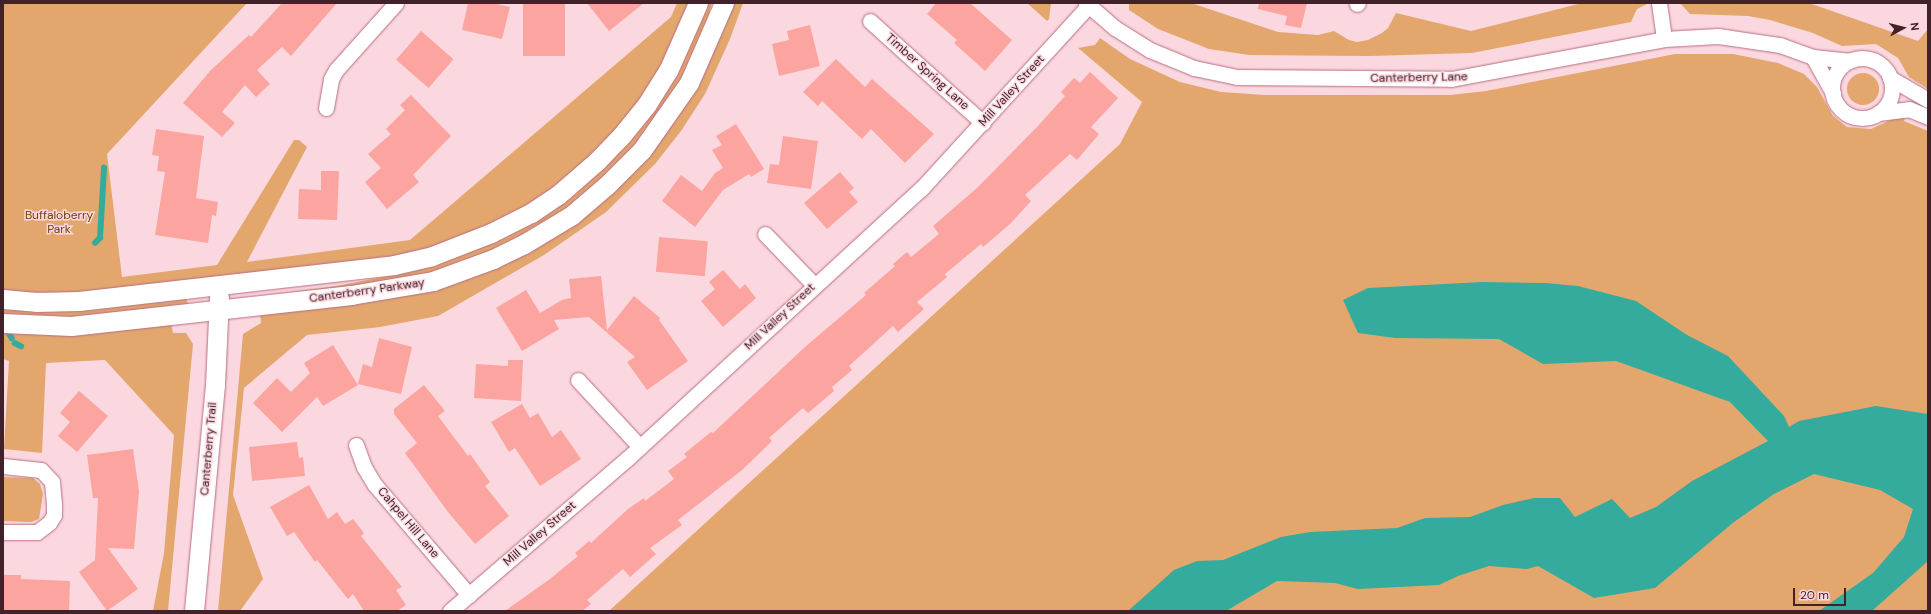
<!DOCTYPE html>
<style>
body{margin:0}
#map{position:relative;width:1931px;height:614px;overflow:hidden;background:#fbd8df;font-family:"DM Sans",sans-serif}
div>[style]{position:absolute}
.green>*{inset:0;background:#e3a76e}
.round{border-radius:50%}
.water>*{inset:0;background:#35ab9d}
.stream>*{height:5.5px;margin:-2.75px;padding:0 2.75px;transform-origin:2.75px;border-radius:2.75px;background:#35ab9d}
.building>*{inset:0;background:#fca49f;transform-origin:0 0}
.roads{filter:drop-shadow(0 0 1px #b96d81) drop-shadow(0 0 1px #b96d81)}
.minor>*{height:15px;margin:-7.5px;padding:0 7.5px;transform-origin:7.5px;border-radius:7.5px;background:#fff}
.minor>.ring{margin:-7.5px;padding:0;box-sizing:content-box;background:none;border:15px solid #fff;border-radius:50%}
.tertiary>*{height:19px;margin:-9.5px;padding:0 9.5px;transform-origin:9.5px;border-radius:9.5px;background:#fff}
span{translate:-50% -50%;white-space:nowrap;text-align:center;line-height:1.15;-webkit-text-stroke:3px #fbd8df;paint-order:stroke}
.street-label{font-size:12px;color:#41222a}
.park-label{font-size:12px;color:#734100}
.frame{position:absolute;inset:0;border:4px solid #41222a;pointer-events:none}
.north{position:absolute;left:1883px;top:8px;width:40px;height:40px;-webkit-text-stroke:3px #fbd8df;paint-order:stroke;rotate:83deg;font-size:11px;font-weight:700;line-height:16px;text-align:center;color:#41222a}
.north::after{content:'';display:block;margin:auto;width:14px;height:18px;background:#41222a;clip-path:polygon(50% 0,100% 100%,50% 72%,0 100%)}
.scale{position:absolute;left:1793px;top:588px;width:53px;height:18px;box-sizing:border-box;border:2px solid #41222a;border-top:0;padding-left:5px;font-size:12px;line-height:14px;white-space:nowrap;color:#41222a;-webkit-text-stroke:3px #fbd8df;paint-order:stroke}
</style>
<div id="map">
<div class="green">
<i style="clip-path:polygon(3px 3px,247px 3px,107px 154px,122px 277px,217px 265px,294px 140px,299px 140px,307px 147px,247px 262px,410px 240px,671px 17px,677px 3px,691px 3px,652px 83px,605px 144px,534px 203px,453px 242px,387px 258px,78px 294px,3px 291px)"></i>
<i style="clip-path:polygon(705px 3px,712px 3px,705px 30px,687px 71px,633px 150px,563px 212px,482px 257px,401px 281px,255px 297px,337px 286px,397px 274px,585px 182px)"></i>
<i style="clip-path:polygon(731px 3px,743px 3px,730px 39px,705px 94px,681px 131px,655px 164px,606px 212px,544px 255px,438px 316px,380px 327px,307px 335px,244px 388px,233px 495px,263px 579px,240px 611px,218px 611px,243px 334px,261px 323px,260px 313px,415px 292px,621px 183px)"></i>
<i style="clip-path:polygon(1027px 3px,1051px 3px,1049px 19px,1047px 21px)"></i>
<i style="clip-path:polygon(1129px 3px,1191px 3px,1278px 32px,1318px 35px,1334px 31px,1349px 40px,1357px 42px,1368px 40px,1382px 33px,1388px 28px,1396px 13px,1471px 31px,1582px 3px,1647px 4px,1637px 9px,1631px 22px,1472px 53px,1370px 56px,1249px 55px,1209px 49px,1158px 29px,1129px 10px)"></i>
<i style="clip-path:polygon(1680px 3px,1809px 3px,1918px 41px,1928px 29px,1928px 89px,1909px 77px,1898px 58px,1876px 44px,1842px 46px,1813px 33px,1770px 20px,1748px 16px,1690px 14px)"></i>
<i style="clip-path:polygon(1100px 38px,1130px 59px,1180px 82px,1221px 92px,1265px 95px,1450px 95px,1486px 91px,1675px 54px,1733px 54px,1778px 63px,1804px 74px,1817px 87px,1833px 116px,1847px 127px,1871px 129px,1897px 117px,1905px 116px,1904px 121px,1928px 131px,1928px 611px,609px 611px,1120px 144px,1142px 102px,1078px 48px,1095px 45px)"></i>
<i class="round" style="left:1847px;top:73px;width:32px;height:32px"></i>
<i style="clip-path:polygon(186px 298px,188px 304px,84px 318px,3px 316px,3px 306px)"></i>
<i style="clip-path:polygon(171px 322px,173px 333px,186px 333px,193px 344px,168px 611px,153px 611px,164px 553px,174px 435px,105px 360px,46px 363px,42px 453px,4px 449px,9px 361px,3px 359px,3px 329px)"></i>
<i style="clip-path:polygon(3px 477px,33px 478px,40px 484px,43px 494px,39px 519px,31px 522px,3px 521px)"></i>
</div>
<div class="water">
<i style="clip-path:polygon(1482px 282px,1546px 283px,1578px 286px,1636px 301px,1687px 335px,1728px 356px,1784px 416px,1789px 427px,1799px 421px,1876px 406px,1928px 414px,1928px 561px,1872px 611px,1819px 611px,1873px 573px,1904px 537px,1913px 509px,1880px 490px,1814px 474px,1774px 494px,1734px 522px,1655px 588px,1594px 598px,1538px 566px,1527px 569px,1489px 566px,1458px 576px,1439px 585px,1358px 589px,1335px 583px,1277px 581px,1226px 611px,1128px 611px,1174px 570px,1197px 561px,1223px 560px,1281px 537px,1310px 532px,1397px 528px,1425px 518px,1470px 517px,1503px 505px,1534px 498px,1560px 498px,1575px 517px,1612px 499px,1630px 518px,1656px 507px,1692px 481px,1768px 441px,1730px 402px,1616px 361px,1543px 364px,1499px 339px,1395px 338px,1358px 333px,1343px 300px,1368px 288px)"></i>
</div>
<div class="stream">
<i style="left:95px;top:243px;width:7px;rotate:-45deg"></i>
<i style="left:100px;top:238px;width:70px;rotate:-86.7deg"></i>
<i style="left:8px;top:331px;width:8px;rotate:60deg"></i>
<i style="left:15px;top:343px;width:7px;rotate:27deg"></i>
</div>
<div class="building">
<i style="clip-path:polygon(282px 3px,337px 3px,291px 56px,282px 47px,257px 70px,270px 84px,256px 97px,245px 85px,222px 112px,235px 123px,222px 137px,183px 103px,210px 71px,249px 35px,251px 37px)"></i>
<i style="clip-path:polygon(468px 3px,492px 3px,510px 7px,502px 39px,462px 30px)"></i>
<i style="left:523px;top:3px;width:42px;height:53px"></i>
<i style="clip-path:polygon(587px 3px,644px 3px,609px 31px)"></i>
<i style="clip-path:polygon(936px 3px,970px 3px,1012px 40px,985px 71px,954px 43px,957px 40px,927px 14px)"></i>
<i style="clip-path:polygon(1259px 3px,1307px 3px,1301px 28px,1285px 25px,1287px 16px,1258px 9px)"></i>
<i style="clip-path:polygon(810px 25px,820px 66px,779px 76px,772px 44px,789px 40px,787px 31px)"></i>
<i style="left:421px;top:31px;width:43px;height:38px;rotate:41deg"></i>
<i style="clip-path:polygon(836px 59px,865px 87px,872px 79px,934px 134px,905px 163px,871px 129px,862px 139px,822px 101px,818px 106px,803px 92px)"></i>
<i style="clip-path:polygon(1090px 72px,1118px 98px,1091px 127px,1099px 134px,1077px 160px,1070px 154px,1025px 195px,1031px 201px,1010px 224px,983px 247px,981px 244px,945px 274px,947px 277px,917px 302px,924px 309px,898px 332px,893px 326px,849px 366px,852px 370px,832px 387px,834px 391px,808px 413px,803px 408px,769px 438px,772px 441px,742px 470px,678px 520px,682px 525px,650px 548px,656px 554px,630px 577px,623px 569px,587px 600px,591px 604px,582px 611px,505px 611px,550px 579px,578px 556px,575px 553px,589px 541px,591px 543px,628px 509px,644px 498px,645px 501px,674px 479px,668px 471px,687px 457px,684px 454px,711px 432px,713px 433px,805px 347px,866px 295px,864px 293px,895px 266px,893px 264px,907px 252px,911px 257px,939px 234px,933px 226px,977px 188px,1037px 127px,1065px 96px,1061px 92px,1074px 78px,1080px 83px)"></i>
<i style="clip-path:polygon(411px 95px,451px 136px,413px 175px,419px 182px,387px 209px,365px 182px,381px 168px,368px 154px,391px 134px,386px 129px,405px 110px,400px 105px)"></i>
<i style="clip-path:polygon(736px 124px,764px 169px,751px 177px,749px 174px,723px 190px,695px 227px,662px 201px,681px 175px,702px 191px,715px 173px,723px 168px,712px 150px,722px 145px,716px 136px)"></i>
<i style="clip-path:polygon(156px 129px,204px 136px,196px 198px,218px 202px,216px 216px,212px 215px,208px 243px,155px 235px,165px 172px,157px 171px,159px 156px,152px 155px)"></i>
<i style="clip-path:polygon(783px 136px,818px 141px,811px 189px,767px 183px,770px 164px,779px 165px)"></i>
<i style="clip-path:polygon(321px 171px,339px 171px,337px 220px,298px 219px,299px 189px,321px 190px)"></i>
<i style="clip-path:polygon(840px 172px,854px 188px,849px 192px,858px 202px,827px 229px,804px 203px)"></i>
<i style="left:659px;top:237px;width:49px;height:35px;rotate:5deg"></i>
<i style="clip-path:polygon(723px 270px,740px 289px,745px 284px,756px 298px,723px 327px,701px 301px,715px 289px,709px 282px)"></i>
<i style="clip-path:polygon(601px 276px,607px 330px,634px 296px,660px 318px,659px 320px,688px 361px,647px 390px,627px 362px,635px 357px,589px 317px,554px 320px,559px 329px,522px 351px,496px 308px,526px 290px,540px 313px,562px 300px,571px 298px,569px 279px)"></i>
<i style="clip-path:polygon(379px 338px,412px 347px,401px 394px,358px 384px,363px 364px,372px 367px)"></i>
<i style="clip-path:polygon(333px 345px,358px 385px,323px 406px,317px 397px,282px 432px,253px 403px,277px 378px,291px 392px,310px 373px,304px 363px)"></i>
<i style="clip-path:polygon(508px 360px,523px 360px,521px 401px,474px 398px,476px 364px,508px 366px)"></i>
<i style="clip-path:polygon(424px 385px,445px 411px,438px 416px,468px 456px,470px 454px,490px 482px,485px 486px,509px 516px,475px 544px,448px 512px,405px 453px,417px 443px,394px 414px,394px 409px)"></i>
<i style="clip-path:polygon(79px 391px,108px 416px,77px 452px,58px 436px,70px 422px,60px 413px)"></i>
<i style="clip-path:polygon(522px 404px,530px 418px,538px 413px,552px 437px,561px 430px,581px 459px,540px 486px,515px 448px,509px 452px,491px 422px)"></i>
<i style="clip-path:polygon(297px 442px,299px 458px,303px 457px,305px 476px,252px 481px,249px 447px)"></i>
<i style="clip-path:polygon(133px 449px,139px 492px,134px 549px,108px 548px,138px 589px,107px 611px,79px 572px,95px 560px,98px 498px,93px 498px,87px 455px)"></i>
<i style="clip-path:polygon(309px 485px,328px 519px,337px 512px,345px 524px,353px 519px,364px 533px,361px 536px,402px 587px,396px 590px,406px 605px,397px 611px,364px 611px,353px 594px,348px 599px,317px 560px,315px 562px,294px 532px,287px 536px,270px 507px)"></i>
<i style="clip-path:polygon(3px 575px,21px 575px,21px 579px,70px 581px,69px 611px,3px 611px)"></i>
</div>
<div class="roads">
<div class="minor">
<i style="left:1086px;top:3px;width:38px;rotate:41deg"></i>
<i style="left:1115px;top:28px;width:41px;rotate:32.2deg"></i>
<i style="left:1150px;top:50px;width:48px;rotate:22.2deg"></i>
<i style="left:1194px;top:68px;width:44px;rotate:11.8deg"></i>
<i style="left:1237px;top:77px;width:214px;rotate:0.5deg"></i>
<i style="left:1451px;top:79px;width:217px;rotate:-10.6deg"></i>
<i style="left:1664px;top:39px;width:54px;rotate:-3.2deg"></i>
<i style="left:1718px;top:36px;width:63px;rotate:8.3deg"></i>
<i style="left:1780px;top:45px;width:35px;rotate:20deg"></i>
<i style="left:1813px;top:57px;width:36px;rotate:6deg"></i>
<i style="left:1659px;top:3px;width:36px;rotate:82deg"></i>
<i style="left:1357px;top:4px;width:1px;rotate:-45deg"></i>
<i style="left:870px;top:21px;width:152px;rotate:42.1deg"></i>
<i style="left:1813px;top:57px;width:41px;rotate:60.9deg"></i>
<i class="ring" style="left:1832px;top:58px;width:45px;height:45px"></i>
<i style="left:1890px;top:78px;width:44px;rotate:30.1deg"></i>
<i style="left:326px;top:108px;width:29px;rotate:-80deg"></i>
<i style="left:331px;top:79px;width:10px;rotate:-61deg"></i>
<i style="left:336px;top:70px;width:90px;rotate:-48.2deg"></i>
<i style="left:1878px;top:113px;width:31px;rotate:-7deg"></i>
<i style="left:1909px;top:109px;width:21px;rotate:23deg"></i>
<i style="left:765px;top:234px;width:71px;rotate:46.1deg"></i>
<i style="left:578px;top:380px;width:91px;rotate:47.2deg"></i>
<i style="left:356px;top:445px;width:23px;rotate:70deg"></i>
<i style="left:364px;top:467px;width:21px;rotate:59deg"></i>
<i style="left:375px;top:485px;width:145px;rotate:49.5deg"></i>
<i style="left:3px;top:466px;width:38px;rotate:6deg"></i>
<i style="left:41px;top:470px;width:16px;rotate:47deg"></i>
<i style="left:52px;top:482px;width:21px;rotate:85deg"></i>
<i style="left:54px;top:503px;width:12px;rotate:90deg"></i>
<i style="left:54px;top:515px;width:9px;rotate:122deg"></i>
<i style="left:49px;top:523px;width:15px;rotate:143deg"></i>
<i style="left:37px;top:532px;width:34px;rotate:180deg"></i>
<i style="left:450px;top:611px;width:235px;rotate:-40.7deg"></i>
<i style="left:628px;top:458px;width:398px;rotate:-42.6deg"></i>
<i style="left:921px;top:189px;width:252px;rotate:-47.6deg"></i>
</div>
<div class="tertiary">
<i style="left:3px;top:299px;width:33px;rotate:5deg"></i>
<i style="left:36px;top:302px;width:43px;rotate:-1.3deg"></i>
<i style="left:79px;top:301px;width:317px;rotate:-6.5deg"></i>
<i style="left:394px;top:265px;width:39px;rotate:-13deg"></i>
<i style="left:432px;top:256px;width:63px;rotate:-21.3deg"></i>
<i style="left:491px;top:233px;width:45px;rotate:-26.6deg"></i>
<i style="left:531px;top:213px;width:32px;rotate:-34deg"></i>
<i style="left:558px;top:195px;width:52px;rotate:-41.1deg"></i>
<i style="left:597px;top:161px;width:36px;rotate:-46deg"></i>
<i style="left:622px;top:135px;width:40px;rotate:-51deg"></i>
<i style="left:647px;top:104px;width:39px;rotate:-58deg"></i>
<i style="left:668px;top:71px;width:74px;rotate:-66.2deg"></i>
<i style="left:3px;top:323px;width:68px;rotate:2.5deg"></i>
<i style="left:71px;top:326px;width:282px;rotate:-6.3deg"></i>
<i style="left:351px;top:295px;width:83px;rotate:-9.7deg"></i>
<i style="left:433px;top:281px;width:64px;rotate:-20.1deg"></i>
<i style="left:493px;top:259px;width:34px;rotate:-26deg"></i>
<i style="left:524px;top:244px;width:56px;rotate:-31.1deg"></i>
<i style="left:572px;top:215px;width:46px;rotate:-40.6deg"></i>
<i style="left:607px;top:185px;width:49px;rotate:-45deg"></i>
<i style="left:642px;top:150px;width:82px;rotate:-55deg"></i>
<i style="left:689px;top:83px;width:87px;rotate:-66.4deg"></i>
<i style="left:194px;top:611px;width:227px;rotate:-84.7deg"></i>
<i style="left:215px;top:385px;width:88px;rotate:-87.4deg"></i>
</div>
</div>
<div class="street-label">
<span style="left:927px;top:72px;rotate:42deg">Timber Spring Lane</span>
<span style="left:1419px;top:78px;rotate:-1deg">Canterberry Lane</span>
<span style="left:1012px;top:91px;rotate:-48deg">Mill Valley Street</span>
<span style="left:367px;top:291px;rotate:-8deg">Canterberry Parkway</span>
<span style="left:780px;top:317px;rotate:-43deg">Mill Valley Street</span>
<span style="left:209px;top:449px;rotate:-85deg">Canterberry Trail</span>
<span style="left:408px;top:523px;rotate:50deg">Cahpel Hill Lane</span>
<span style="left:540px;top:534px;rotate:-41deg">Mill Valley Street</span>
</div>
<div class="park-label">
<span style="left:59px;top:223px">Buffaloberry<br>Park</span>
</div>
<div class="frame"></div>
<div class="north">N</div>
<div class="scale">20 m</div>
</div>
